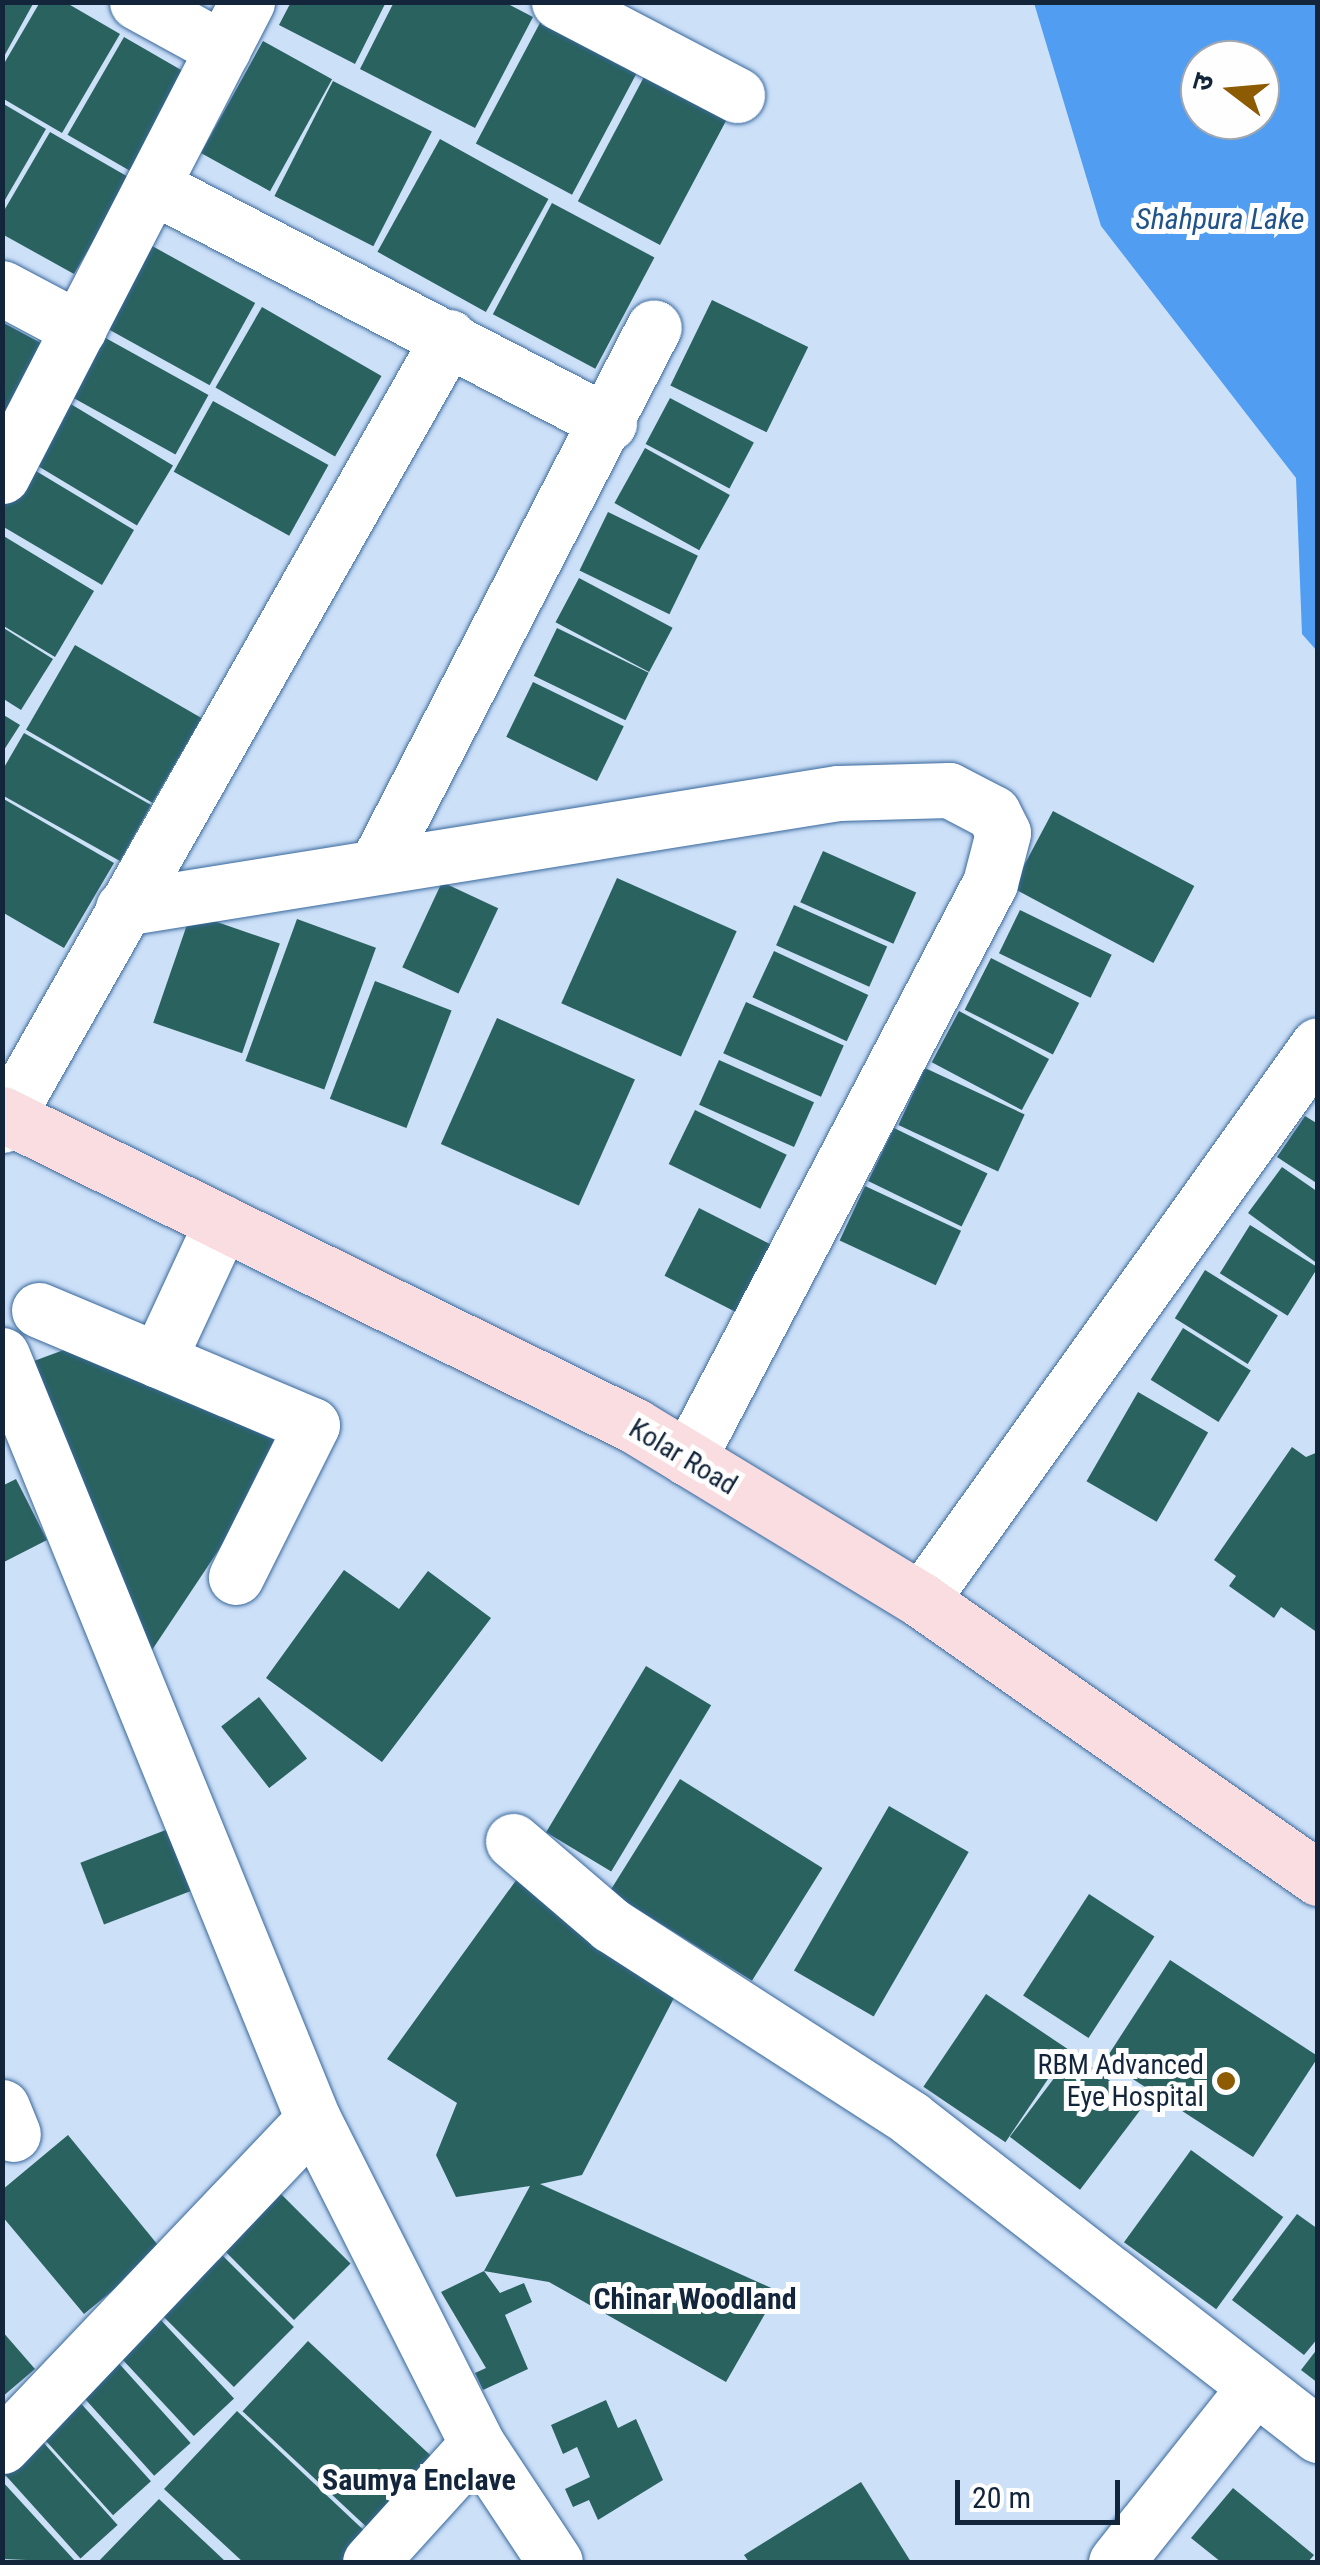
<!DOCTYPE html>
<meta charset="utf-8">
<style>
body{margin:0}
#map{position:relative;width:1320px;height:2565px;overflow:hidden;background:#cce0f8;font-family:"Roboto Condensed","Noto Sans Devanagari",sans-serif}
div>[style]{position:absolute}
.water>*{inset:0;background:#519df2}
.building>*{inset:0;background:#2a6260;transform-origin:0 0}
.roads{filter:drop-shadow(0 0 2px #39689c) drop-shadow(0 0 2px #39689c)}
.minor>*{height:55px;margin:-27.5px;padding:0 27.5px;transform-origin:27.5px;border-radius:27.5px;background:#fff}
.secondary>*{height:55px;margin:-27.5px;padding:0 27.5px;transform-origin:27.5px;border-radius:27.5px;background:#fadde0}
.dots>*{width:28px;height:28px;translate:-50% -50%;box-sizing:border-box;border:5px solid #fefefe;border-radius:50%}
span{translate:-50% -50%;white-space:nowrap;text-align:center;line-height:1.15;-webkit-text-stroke:10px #fefefe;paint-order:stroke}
.street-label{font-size:28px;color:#12253b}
.poi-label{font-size:28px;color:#12253b}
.right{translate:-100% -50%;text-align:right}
.water-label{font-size:30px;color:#20538a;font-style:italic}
.neighbourhood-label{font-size:30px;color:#12253b;font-weight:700}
.frame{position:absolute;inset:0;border:5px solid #12253b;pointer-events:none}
.north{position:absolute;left:1180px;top:40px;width:100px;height:100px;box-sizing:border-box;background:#fefefe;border:2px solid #a0a7b0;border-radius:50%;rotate:286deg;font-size:28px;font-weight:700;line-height:40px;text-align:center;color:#12253b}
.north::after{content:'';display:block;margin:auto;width:35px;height:45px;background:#8c5b03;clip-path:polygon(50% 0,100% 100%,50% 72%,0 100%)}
.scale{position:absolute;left:955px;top:2480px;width:165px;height:45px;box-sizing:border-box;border:5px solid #12253b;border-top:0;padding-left:12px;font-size:30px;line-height:35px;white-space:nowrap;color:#12253b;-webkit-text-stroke:8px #fefefe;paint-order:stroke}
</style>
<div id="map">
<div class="water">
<i style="clip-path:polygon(evenodd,1034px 3px,1317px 3px,1317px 651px,1302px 634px,1296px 478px,1101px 226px,1034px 3px,1200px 60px,1260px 60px,1260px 120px,1200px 120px,1200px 60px)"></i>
</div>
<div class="building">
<i style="clip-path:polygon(2px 2px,34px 2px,2px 60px)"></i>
<i style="clip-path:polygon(40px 2px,65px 2px,120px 34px,62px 133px,2px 98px,2px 67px)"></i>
<i style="clip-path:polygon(291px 2px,386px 2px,355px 64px,279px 25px)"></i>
<i style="clip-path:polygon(394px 2px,504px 2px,533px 17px,475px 128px,360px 69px)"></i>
<i style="left:542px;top:19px;width:109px;height:141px;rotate:28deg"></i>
<i style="left:124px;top:37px;width:91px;height:113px;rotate:30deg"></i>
<i style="left:263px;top:41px;width:79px;height:128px;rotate:29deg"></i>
<i style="left:645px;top:75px;width:93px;height:143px;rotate:28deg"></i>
<i style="left:333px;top:81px;width:111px;height:129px;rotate:27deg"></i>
<i style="clip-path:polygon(2px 103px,46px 129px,2px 205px)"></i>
<i style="clip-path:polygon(50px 132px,130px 178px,74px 274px,2px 234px,2px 214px)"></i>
<i style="left:440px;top:139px;width:124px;height:129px;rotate:29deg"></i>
<i style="left:552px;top:203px;width:116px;height:126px;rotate:28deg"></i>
<i style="left:145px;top:242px;width:126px;height:94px;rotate:29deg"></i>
<i style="left:712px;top:300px;width:107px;height:95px;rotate:26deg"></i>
<i style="left:262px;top:307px;width:138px;height:93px;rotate:30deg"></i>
<i style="clip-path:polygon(2px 322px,52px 349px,2px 439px)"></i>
<i style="left:93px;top:331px;width:132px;height:68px;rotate:29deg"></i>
<i style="left:59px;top:397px;width:133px;height:70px;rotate:31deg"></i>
<i style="left:670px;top:398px;width:95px;height:52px;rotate:28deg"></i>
<i style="left:213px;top:401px;width:132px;height:81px;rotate:29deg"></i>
<i style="left:645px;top:448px;width:97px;height:63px;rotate:29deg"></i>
<i style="clip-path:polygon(26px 465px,134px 530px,102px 585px,2px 526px,2px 503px)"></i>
<i style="left:608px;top:512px;width:100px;height:65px;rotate:26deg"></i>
<i style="clip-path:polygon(2px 535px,94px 591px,55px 657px,2px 625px)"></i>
<i style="left:579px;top:578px;width:106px;height:50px;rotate:28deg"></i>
<i style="clip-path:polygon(2px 627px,53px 659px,21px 710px,2px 698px)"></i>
<i style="left:557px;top:628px;width:102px;height:53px;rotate:26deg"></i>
<i style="left:75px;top:645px;width:146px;height:98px;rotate:30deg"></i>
<i style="left:533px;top:682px;width:101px;height:61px;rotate:26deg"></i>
<i style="clip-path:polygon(2px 714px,20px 725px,2px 753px)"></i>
<i style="clip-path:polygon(24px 733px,151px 805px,120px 861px,2px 795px,2px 771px)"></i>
<i style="clip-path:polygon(2px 798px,114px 863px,64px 948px,2px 912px)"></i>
<i style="left:1053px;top:811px;width:160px;height:87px;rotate:28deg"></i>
<i style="left:823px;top:851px;width:102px;height:56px;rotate:24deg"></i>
<i style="left:617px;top:878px;width:131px;height:137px;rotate:24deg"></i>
<i style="left:442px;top:882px;width:62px;height:94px;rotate:25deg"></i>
<i style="left:794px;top:905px;width:102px;height:44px;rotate:24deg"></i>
<i style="left:1020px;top:910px;width:102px;height:48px;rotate:26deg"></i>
<i style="left:191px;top:913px;width:94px;height:116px;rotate:19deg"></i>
<i style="left:297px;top:919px;width:84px;height:151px;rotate:20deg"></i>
<i style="left:774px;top:951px;width:104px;height:51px;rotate:25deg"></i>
<i style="left:991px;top:958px;width:99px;height:58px;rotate:27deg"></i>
<i style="left:375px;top:981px;width:82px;height:126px;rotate:21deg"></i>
<i style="left:746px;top:1002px;width:107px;height:56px;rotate:24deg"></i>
<i style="left:959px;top:1011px;width:102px;height:58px;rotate:28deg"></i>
<i style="left:497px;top:1018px;width:151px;height:138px;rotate:24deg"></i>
<i style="left:719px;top:1060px;width:104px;height:49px;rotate:24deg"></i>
<i style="left:925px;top:1068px;width:110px;height:63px;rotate:25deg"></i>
<i style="left:695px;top:1110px;width:102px;height:60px;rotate:26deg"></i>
<i style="clip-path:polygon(1305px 1116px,1318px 1124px,1318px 1184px,1277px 1157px)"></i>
<i style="left:894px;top:1128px;width:104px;height:59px;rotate:26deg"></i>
<i style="clip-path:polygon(1282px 1167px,1318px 1192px,1318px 1264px,1248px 1213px)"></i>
<i style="left:865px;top:1186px;width:106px;height:60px;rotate:25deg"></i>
<i style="left:699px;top:1208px;width:91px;height:76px;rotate:27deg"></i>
<i style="left:1250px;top:1225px;width:80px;height:57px;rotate:32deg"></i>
<i style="left:1205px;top:1270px;width:86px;height:57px;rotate:32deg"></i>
<i style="left:1183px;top:1328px;width:80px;height:61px;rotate:32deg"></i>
<i style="clip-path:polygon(69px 1348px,288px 1446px,146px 1659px,34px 1361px)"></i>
<i style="left:1138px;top:1392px;width:81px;height:103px;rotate:30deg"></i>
<i style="clip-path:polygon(1292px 1447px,1306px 1457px,1318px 1452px,1318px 1633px,1281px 1607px,1274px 1618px,1229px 1586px,1236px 1576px,1214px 1560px)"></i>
<i style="clip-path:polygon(16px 1479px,47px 1540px,2px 1563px,2px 1486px)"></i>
<i style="clip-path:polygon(344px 1570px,399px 1609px,428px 1571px,491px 1618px,382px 1762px,266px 1678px)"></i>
<i style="left:646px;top:1666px;width:76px;height:194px;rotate:31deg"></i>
<i style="left:259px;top:1697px;width:78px;height:48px;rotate:52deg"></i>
<i style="left:680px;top:1779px;width:168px;height:133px;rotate:32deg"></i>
<i style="left:889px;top:1806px;width:92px;height:190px;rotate:30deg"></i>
<i style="left:184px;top:1823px;width:66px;height:111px;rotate:69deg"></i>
<i style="clip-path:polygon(522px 1872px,675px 1996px,582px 2175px,540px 2184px,778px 2291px,726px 2382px,549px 2282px,484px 2271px,530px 2186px,456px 2197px,436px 2155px,457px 2103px,387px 2059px)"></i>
<i style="left:1089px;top:1894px;width:78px;height:121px;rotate:33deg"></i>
<i style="left:1170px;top:1960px;width:177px;height:120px;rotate:33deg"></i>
<i style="left:986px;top:1994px;width:99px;height:112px;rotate:34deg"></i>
<i style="left:1073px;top:2053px;width:88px;height:105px;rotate:37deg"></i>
<i style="clip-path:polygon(68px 2135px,162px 2250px,84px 2314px,2px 2216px,2px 2190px)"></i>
<i style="left:1191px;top:2150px;width:114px;height:114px;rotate:36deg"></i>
<i style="left:277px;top:2190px;width:104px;height:80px;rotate:45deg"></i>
<i style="clip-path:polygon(1297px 2214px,1318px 2229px,1318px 2338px,1304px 2355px,1232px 2300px)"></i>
<i style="left:219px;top:2252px;width:106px;height:85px;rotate:45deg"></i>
<i style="clip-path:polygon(484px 2271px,500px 2293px,524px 2283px,532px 2302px,505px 2315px,528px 2369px,483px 2390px,475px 2373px,486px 2368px,441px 2292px)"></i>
<i style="left:159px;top:2318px;width:110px;height:55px;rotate:47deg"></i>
<i style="clip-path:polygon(2px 2331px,35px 2369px,2px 2397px)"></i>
<i style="left:308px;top:2341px;width:181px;height:96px;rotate:43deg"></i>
<i style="clip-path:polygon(1318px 2348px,1318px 2383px,1301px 2370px)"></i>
<i style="left:115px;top:2359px;width:113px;height:49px;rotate:48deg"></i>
<i style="left:76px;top:2398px;width:112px;height:51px;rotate:48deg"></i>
<i style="clip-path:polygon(606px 2400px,618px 2428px,636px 2419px,663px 2480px,598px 2520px,589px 2500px,573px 2507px,565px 2489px,590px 2477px,577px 2447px,563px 2454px,551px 2425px)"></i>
<i style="clip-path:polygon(237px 2411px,372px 2538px,349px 2562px,243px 2562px,164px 2489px)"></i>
<i style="left:42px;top:2441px;width:113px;height:50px;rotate:48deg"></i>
<i style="clip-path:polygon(2px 2481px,76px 2562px,2px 2559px)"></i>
<i style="clip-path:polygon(861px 2482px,911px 2562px,749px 2562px,744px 2555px)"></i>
<i style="clip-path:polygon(1233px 2488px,1314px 2555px,1308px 2562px,1221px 2562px,1191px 2538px)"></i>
<i style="clip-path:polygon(159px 2499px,226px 2562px,98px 2562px)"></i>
</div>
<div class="roads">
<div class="minor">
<i style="left:137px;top:2px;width:98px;rotate:28.7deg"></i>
<i style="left:559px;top:2px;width:201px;rotate:27.6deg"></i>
<i style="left:152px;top:186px;width:515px;rotate:27.41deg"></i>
<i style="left:2px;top:288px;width:87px;rotate:28deg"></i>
<i style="left:2px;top:476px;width:534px;rotate:-62.67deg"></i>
<i style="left:376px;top:866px;width:606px;rotate:-62.72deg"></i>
<i style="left:123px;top:908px;width:724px;rotate:-9.14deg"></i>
<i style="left:838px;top:793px;width:111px;rotate:-1.5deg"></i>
<i style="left:949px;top:790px;width:50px;rotate:27.6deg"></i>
<i style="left:993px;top:813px;width:22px;rotate:63deg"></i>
<i style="left:1003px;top:833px;width:52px;rotate:104.6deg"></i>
<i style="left:990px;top:883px;width:650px;rotate:117.67deg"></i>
<i style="left:2px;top:1125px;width:906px;rotate:-60.44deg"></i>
<i style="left:39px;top:1310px;width:129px;rotate:22.8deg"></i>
<i style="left:158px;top:1360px;width:152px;rotate:-65.1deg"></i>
<i style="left:2px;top:1355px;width:825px;rotate:67.85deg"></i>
<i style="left:313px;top:2119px;width:364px;rotate:63.2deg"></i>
<i style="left:477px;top:2444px;width:141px;rotate:56.5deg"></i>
<i style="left:158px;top:1360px;width:167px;rotate:22.9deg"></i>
<i style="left:312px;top:1425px;width:170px;rotate:116.6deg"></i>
<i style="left:921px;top:1600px;width:682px;rotate:-54.42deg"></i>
<i style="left:513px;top:1841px;width:129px;rotate:40.6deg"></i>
<i style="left:611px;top:1925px;width:356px;rotate:32.8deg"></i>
<i style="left:910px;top:2118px;width:517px;rotate:37.85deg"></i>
<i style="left:2px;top:2107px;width:29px;rotate:68deg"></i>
<i style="left:2px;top:2446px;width:451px;rotate:-46.4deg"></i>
<i style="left:370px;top:2562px;width:159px;rotate:-47.8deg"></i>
<i style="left:1116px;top:2562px;width:223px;rotate:-51.5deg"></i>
</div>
<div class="secondary">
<i style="left:2px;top:1114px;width:706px;rotate:26.24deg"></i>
<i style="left:635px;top:1426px;width:335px;rotate:31.3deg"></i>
<i style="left:921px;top:1600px;width:485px;rotate:35deg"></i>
</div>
</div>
<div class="dots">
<i style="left:1226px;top:2081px;background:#8c5b03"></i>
</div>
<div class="street-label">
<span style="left:683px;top:1457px;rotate:31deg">Kolar Road</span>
</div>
<div class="poi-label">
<span class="right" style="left:1204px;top:2081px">RBM Advanced<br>Eye Hospital</span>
</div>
<div class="water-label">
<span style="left:1220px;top:219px">Shahpura Lake</span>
</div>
<div class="neighbourhood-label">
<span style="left:695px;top:2299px">Chinar Woodland</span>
<span style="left:419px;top:2480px">Saumya Enclave</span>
</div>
<div class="frame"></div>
<div class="north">उ</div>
<div class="scale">20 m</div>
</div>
